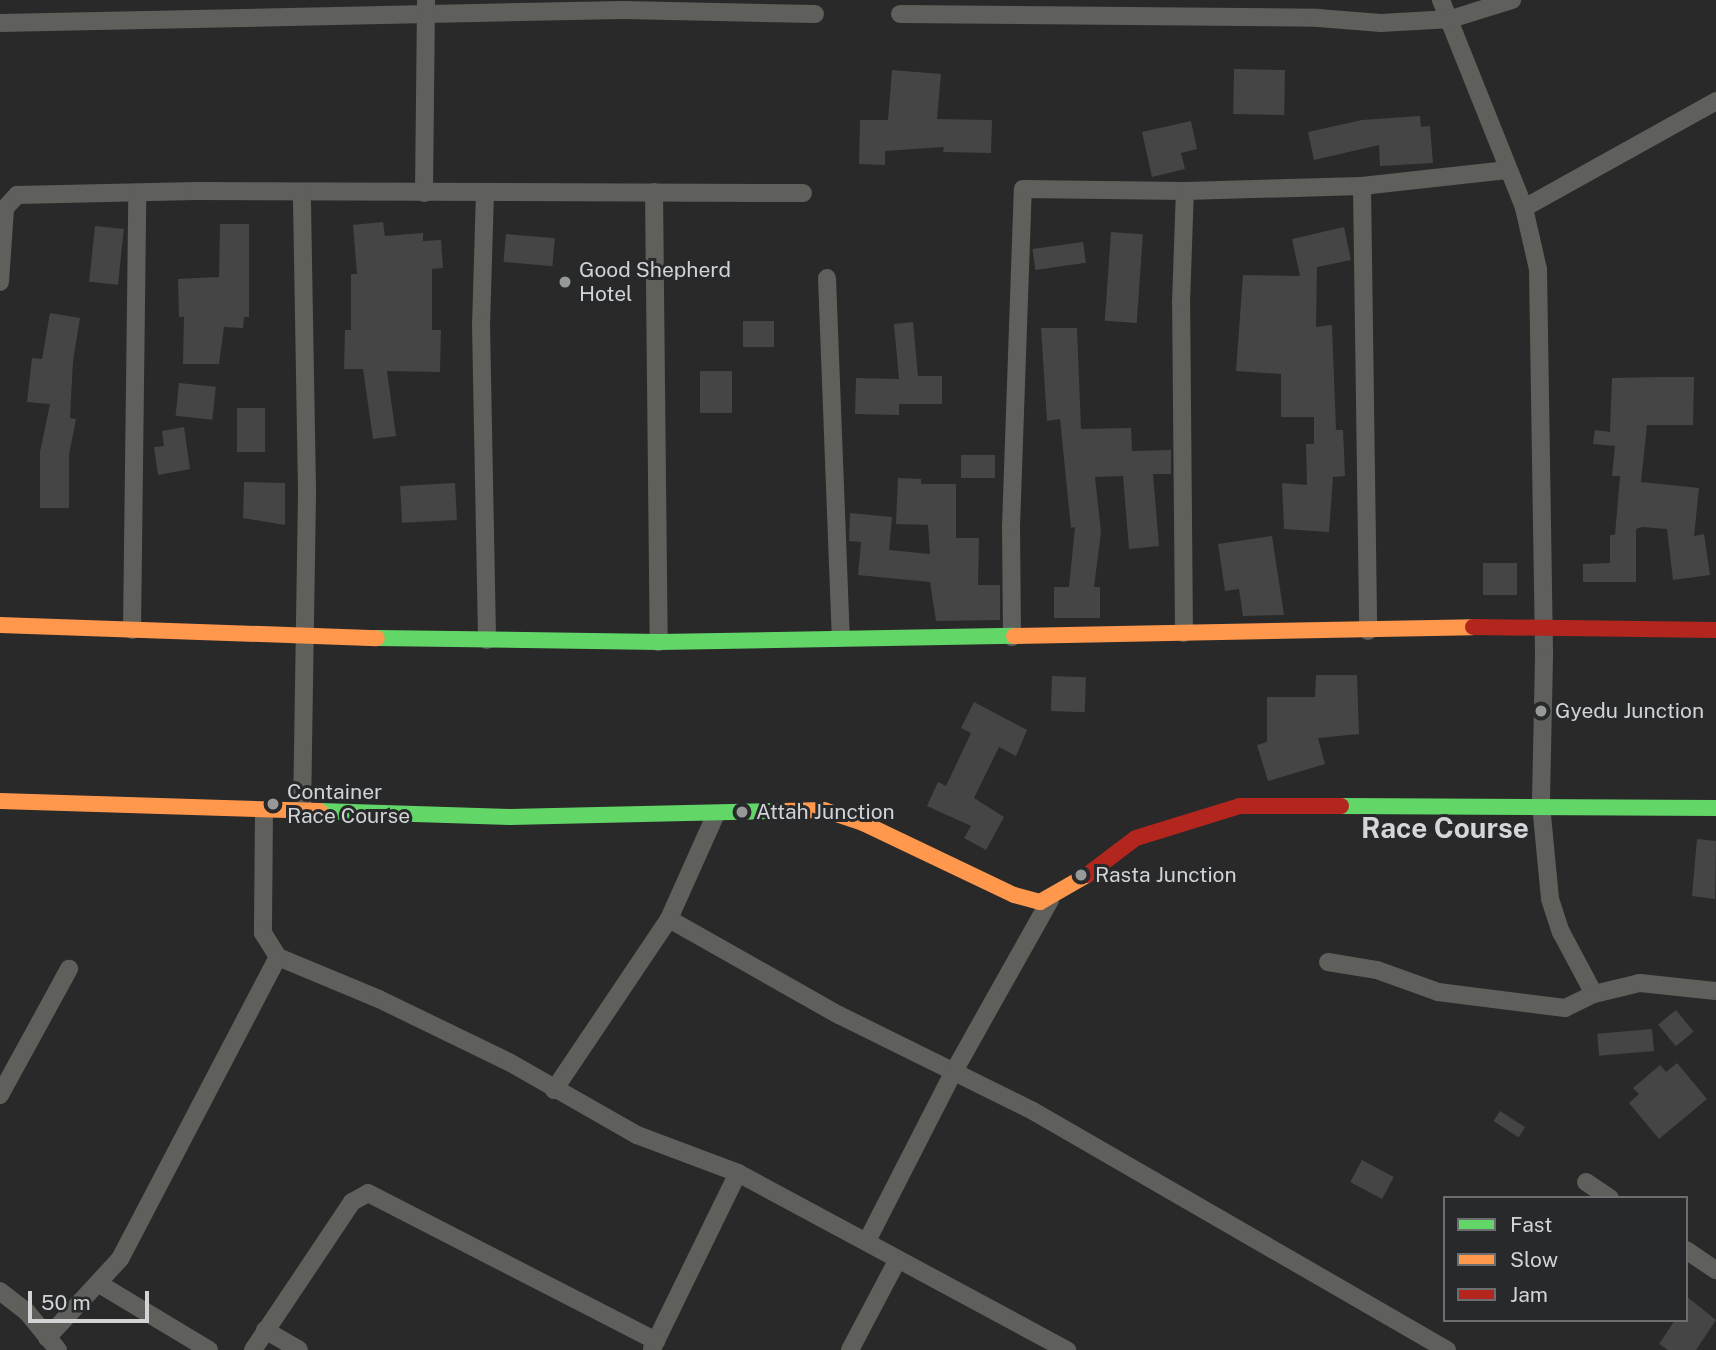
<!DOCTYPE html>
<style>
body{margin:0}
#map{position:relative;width:1716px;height:1350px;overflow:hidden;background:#29292a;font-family:"Public Sans",sans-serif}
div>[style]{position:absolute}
.building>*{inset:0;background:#454546;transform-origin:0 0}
.street>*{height:18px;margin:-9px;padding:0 9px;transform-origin:9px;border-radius:9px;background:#5f5f5c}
.fast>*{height:16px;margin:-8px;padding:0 8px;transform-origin:8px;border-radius:8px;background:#63d668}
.slow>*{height:16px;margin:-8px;padding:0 8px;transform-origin:8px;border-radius:8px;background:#ff974d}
.jam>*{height:16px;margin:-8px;padding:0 8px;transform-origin:8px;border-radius:8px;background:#b3261e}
.dots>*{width:19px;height:19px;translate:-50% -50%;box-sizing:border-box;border:4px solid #28292b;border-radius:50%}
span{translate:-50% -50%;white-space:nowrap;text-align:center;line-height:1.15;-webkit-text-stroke:6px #28292b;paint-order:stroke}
.poi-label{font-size:21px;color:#d2d3d4}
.left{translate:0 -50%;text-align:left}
.district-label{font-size:28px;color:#d5d6d9;font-weight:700}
.legend{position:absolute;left:1443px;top:1196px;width:245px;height:126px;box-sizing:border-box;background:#28292b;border:2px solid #6c6d6f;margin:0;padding:9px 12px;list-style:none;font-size:21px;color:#d2d3d4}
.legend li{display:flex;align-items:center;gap:14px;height:35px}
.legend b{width:35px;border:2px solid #6c6d6f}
.scale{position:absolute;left:28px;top:1291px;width:121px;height:32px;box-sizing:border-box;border:4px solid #d2d3d4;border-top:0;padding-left:9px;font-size:21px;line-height:24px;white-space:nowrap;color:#d2d3d4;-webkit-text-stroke:5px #28292b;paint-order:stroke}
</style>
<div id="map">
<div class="building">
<i style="left:1234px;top:69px;width:51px;height:45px;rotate:1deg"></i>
<i style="clip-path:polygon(892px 70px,941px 74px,937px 119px,992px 120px,991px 153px,943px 152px,944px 147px,885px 151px,885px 165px,859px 164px,860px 120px,888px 120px)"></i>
<i style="clip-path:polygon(1420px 116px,1421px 127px,1430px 126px,1433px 163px,1380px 166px,1379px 145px,1314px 160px,1308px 132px,1362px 120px)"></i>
<i style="clip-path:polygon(1191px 121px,1197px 149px,1181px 153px,1185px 169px,1152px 177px,1142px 132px)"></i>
<i style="clip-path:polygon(383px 222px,385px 236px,423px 233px,423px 241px,441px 240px,443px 268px,432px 269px,432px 330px,441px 330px,440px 372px,387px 371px,396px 436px,373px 439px,363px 369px,344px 369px,345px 330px,351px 330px,351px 274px,357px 274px,353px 225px)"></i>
<i style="clip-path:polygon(220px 224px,249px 224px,249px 317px,244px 317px,243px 328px,224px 327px,219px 364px,183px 364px,184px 317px,179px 317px,178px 279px,219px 277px)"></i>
<i style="left:95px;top:226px;width:29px;height:56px;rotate:6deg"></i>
<i style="clip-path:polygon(1344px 227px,1351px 260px,1317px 267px,1316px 327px,1332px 325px,1336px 430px,1343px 430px,1345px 476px,1333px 477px,1329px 532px,1284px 529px,1282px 483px,1307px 485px,1306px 444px,1314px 444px,1314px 417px,1281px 417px,1281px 374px,1236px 371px,1243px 275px,1300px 276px,1292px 239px)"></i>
<i style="left:1111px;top:232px;width:32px;height:89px;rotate:4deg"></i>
<i style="left:506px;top:234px;width:49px;height:28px;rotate:5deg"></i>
<i style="left:1083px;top:242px;width:21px;height:51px;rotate:82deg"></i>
<i style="clip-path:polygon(50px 313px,80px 318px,73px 361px,70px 418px,76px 419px,69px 455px,69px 508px,40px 508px,40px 452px,50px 404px,27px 402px,32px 358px,42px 359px)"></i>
<i style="left:774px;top:321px;width:26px;height:31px;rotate:90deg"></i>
<i style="clip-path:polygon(913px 322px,918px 376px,942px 376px,942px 404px,899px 404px,899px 415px,855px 414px,856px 378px,899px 379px,894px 324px)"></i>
<i style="clip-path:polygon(1041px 328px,1077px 328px,1081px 429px,1131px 428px,1132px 451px,1171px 450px,1171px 474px,1153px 474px,1159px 546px,1129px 549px,1123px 476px,1095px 477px,1101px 532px,1094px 587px,1100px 587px,1100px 618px,1054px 618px,1054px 587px,1069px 587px,1075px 527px,1071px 528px,1060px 419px,1047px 421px)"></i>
<i style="left:700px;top:371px;width:32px;height:42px"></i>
<i style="clip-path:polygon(1660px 377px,1694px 377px,1693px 425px,1647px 425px,1641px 482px,1699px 488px,1694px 536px,1704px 534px,1710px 575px,1673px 580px,1667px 529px,1642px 527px,1636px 529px,1636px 582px,1583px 582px,1583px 564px,1610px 563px,1610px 535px,1615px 535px,1620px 476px,1612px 476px,1615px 446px,1593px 444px,1595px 430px,1610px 432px,1612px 378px)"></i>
<i style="left:179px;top:383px;width:37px;height:33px;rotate:6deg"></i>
<i style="left:237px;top:408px;width:28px;height:44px"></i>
<i style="clip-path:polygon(184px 427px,190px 469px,158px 475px,154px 447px,164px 446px,162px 431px)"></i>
<i style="left:961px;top:455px;width:34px;height:23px"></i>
<i style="clip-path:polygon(898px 478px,921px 479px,921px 484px,956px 484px,956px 538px,979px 538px,978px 585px,1000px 585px,1000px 620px,936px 621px,930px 582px,858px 575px,861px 542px,849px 541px,850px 513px,892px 517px,889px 550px,930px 554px,928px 525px,896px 524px)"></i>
<i style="clip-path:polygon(244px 482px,285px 483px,285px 525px,243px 518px)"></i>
<i style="left:455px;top:483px;width:37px;height:55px;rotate:87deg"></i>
<i style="clip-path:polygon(1272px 536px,1284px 615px,1243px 616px,1239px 589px,1225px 591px,1218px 544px)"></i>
<i style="left:1483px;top:563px;width:34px;height:32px"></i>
<i style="clip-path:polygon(1316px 675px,1357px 675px,1359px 734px,1318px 738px,1325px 764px,1268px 781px,1257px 745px,1267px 742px,1267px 697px,1315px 697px)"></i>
<i style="left:1052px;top:676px;width:34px;height:35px;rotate:2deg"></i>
<i style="clip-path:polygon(974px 702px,1027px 730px,1016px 756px,999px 747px,974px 798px,1004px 817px,986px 850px,964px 838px,971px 826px,927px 806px,938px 782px,946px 786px,971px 733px,961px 728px)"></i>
<i style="clip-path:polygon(1697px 839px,1716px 841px,1715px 899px,1692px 896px)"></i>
<i style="left:1676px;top:1010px;width:28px;height:23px;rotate:51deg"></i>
<i style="left:1652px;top:1029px;width:22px;height:55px;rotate:85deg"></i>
<i style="clip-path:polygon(1677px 1063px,1707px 1099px,1659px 1139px,1629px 1103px,1639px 1094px,1633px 1088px,1660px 1065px,1666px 1072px)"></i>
<i style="left:1500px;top:1111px;width:30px;height:12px;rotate:33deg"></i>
<i style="left:1362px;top:1160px;width:36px;height:25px;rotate:28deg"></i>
<i style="clip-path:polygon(1686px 1296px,1716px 1320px,1696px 1350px,1668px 1350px,1659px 1344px,1675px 1320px,1686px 1320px)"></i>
</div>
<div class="street">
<i style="left:1441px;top:0;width:224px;rotate:68.2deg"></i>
<i style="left:1524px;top:208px;width:63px;rotate:77.1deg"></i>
<i style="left:1538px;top:269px;width:388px;rotate:89.1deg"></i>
<i style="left:1544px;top:657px;width:148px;rotate:91.2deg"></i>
<i style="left:1541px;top:805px;width:94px;rotate:84.5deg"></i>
<i style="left:1550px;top:899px;width:35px;rotate:72deg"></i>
<i style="left:1561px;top:932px;width:70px;rotate:62deg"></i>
<i style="left:1594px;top:994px;width:47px;rotate:-13.4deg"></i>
<i style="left:1640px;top:983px;width:76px;rotate:6deg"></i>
<i style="left:900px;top:14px;width:418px;rotate:0.5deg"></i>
<i style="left:1318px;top:18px;width:63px;rotate:4.5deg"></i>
<i style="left:1381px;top:23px;width:70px;rotate:-3.3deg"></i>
<i style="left:1451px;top:19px;width:64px;rotate:-17.3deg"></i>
<i style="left:0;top:23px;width:623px;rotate:-1.2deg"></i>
<i style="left:623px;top:10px;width:192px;rotate:1.2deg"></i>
<i style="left:1362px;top:186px;width:445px;rotate:89.2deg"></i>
<i style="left:485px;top:192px;width:132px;rotate:91.7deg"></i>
<i style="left:481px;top:324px;width:316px;rotate:88.9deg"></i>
<i style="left:654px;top:192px;width:450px;rotate:89.4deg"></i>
<i style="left:424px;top:193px;width:193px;rotate:-89.4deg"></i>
<i style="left:1524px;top:208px;width:220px;rotate:-29.1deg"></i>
<i style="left:827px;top:278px;width:360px;rotate:87.8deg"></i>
<i style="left:0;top:282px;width:74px;rotate:-86.1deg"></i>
<i style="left:5px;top:208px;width:18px;rotate:-47deg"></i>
<i style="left:17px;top:195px;width:179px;rotate:-1.3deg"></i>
<i style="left:196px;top:191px;width:607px;rotate:0.19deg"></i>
<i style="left:132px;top:630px;width:437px;rotate:-89.3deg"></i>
<i style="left:1184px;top:633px;width:330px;rotate:-90.5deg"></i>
<i style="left:1181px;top:303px;width:112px;rotate:-88deg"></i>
<i style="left:1012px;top:637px;width:110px;rotate:-90.5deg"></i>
<i style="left:1011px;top:527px;width:338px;rotate:-88deg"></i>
<i style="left:1023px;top:189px;width:162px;rotate:0.7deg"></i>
<i style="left:1185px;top:191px;width:177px;rotate:-1.6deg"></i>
<i style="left:1362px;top:186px;width:146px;rotate:-6.3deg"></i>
<i style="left:264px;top:811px;width:122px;rotate:90.5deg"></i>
<i style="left:263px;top:933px;width:28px;rotate:58deg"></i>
<i style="left:278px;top:957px;width:109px;rotate:22.6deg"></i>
<i style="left:379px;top:999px;width:144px;rotate:25.9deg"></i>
<i style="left:509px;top:1062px;width:147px;rotate:29.7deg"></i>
<i style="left:637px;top:1135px;width:108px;rotate:20.6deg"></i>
<i style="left:738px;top:1173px;width:374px;rotate:28.3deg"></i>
<i style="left:302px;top:813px;width:324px;rotate:-89.1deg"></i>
<i style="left:307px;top:489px;width:297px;rotate:-91deg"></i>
<i style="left:715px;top:816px;width:113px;rotate:114.1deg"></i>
<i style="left:669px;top:919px;width:195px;rotate:29.5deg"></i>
<i style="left:839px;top:1015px;width:216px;rotate:26.3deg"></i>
<i style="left:1033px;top:1111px;width:478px;rotate:30deg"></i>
<i style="left:1328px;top:962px;width:50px;rotate:9.3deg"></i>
<i style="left:1377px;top:970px;width:65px;rotate:19.8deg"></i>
<i style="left:1438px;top:992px;width:128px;rotate:7.2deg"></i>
<i style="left:1565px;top:1008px;width:32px;rotate:-26deg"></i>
<i style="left:554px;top:1090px;width:206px;rotate:-56.1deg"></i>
<i style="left:0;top:1095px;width:144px;rotate:-61.3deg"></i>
<i style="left:1586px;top:1182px;width:29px;rotate:34deg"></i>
<i style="left:867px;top:1241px;width:189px;rotate:-62.9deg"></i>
<i style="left:953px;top:1073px;width:198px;rotate:-60.7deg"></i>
<i style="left:1686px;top:1250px;width:36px;rotate:34deg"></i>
<i style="left:101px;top:1285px;width:126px;rotate:31deg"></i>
<i style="left:0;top:1291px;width:34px;rotate:38deg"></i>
<i style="left:27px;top:1312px;width:49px;rotate:50.8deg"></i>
<i style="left:265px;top:1330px;width:39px;rotate:30deg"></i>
<i style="left:47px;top:1338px;width:108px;rotate:-47.3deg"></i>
<i style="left:120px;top:1259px;width:341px;rotate:-62.4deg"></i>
<i style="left:652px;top:1349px;width:196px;rotate:-64deg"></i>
<i style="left:253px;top:1350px;width:178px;rotate:-56.2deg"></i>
<i style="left:352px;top:1202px;width:18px;rotate:-29deg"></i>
<i style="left:368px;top:1193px;width:324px;rotate:27.2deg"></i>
<i style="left:850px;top:1350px;width:101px;rotate:-62.2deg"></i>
</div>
<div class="fast">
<i style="left:377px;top:638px;width:282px;rotate:0.8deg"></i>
<i style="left:659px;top:642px;width:355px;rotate:-1deg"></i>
<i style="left:1341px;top:806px;width:375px;rotate:0.3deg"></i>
<i style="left:320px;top:811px;width:190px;rotate:1.8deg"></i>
<i style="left:510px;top:817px;width:273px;rotate:-1.3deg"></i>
</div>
<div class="slow">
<i style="left:0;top:625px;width:377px;rotate:2deg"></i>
<i style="left:1014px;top:636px;width:459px;rotate:-1.1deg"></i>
<i style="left:0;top:801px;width:320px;rotate:1.8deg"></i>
<i style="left:783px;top:811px;width:41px;rotate:-1.4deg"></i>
<i style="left:824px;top:810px;width:41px;rotate:18.4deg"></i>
<i style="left:863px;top:823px;width:167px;rotate:25.5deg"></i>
<i style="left:1014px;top:895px;width:27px;rotate:15deg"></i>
<i style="left:1040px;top:902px;width:54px;rotate:-29.9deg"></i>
</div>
<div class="jam">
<i style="left:1473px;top:627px;width:243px;rotate:0.7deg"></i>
<i style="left:1087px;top:875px;width:61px;rotate:-37.1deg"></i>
<i style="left:1136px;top:838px;width:109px;rotate:-17.1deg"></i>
<i style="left:1240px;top:806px;width:101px"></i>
</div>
<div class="dots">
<i style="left:565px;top:282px;background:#979898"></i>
<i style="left:1541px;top:711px;background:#979898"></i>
<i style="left:273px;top:804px;background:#979898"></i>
<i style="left:742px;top:812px;background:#979898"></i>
<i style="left:1081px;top:875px;background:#979898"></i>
</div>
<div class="poi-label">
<span class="left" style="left:579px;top:282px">Good Shepherd<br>Hotel</span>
<span class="left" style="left:1555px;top:711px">Gyedu Junction</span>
<span class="left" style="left:287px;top:804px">Container<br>Race Course</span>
<span class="left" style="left:756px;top:812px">Attah Junction</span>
<span class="left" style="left:1095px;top:875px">Rasta Junction</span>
</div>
<div class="district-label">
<span style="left:1445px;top:828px">Race Course</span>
</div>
<ul class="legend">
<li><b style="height:9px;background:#63d668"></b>Fast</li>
<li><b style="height:9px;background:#ff974d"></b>Slow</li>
<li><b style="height:9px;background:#b3261e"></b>Jam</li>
</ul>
<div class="scale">50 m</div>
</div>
